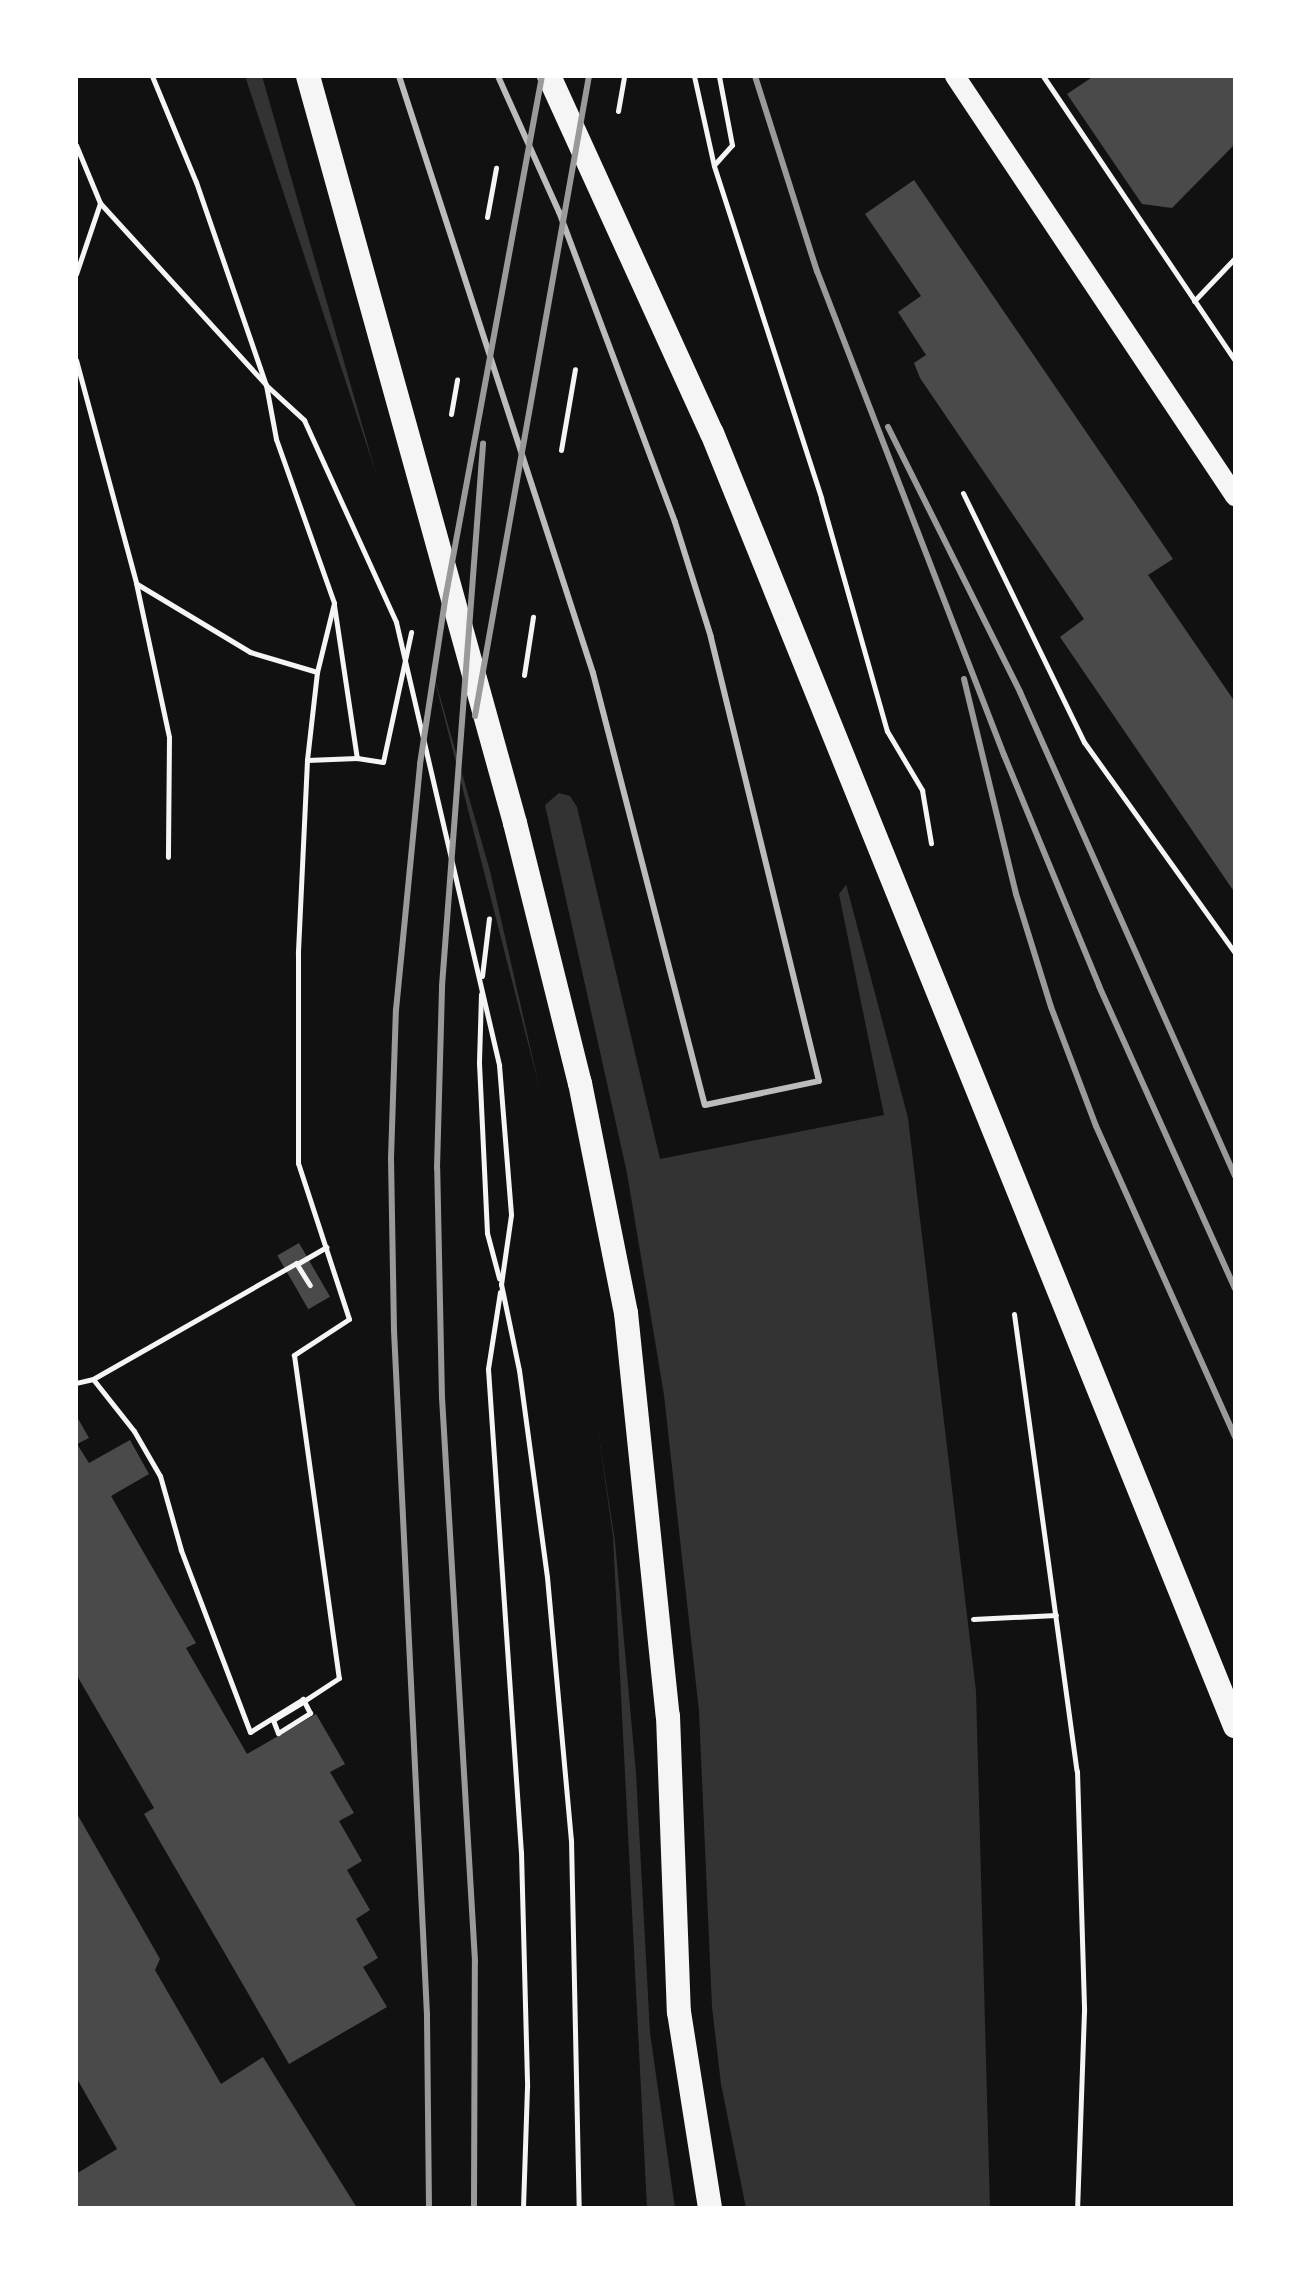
<!DOCTYPE html>
<style>
body{margin:0}
#map{position:relative;width:1311px;height:2284px;overflow:hidden;background:#111;font-family:"Open Sans",sans-serif}
div>[style]{position:absolute}
.water>*{inset:0;background:#333}
.pier>*{inset:0;background:#111}
.building>*{inset:0;background:#4a4a4a;transform-origin:0 0}
.path>*{height:5px;margin:-2.5px;padding:0 2.5px;transform-origin:2.5px;border-radius:2.5px;background:#f5f5f5}
.service>*{height:6px;margin:-3px;padding:0 3px;transform-origin:3px;border-radius:3px;background:#bcbcbc}
.primary>*{height:20px;margin:-10px;padding:0 10px;transform-origin:10px;border-radius:10px;background:#f5f5f5}
.motorway>*{height:24px;margin:-12px;padding:0 12px;transform-origin:12px;border-radius:12px;background:#f5f5f5}
.rail>*{height:6px;margin:-3px;padding:0 3px;transform-origin:3px;border-radius:3px;background:#9a9a9a}
span{translate:-50% -50%;white-space:nowrap;text-align:center;line-height:1.15;-webkit-text-stroke:6px #fff;paint-order:stroke}
.frame{position:absolute;inset:0;border:78px solid #fff;pointer-events:none}
</style>
<div id="map">
<div class="water">
<i style="clip-path:polygon(245px 76px,593px 76px,748px 514px,908px 1118px,976px 1691px,990px 2208px,647px 2208px,613px 1537px,564px 1183px,401px 549px)"></i>
</div>
<div class="pier">
<i style="clip-path:polygon(262px 76px,598px 76px,752px 513px,849px 881px,839px 894px,884px 1115px,660px 1159px,577px 807px,570px 796px,559px 793px,545px 805px,627px 1173px,664px 1395px,699px 1711px,712px 2007px,721px 2084px,746px 2208px,675px 2208px,650px 2033px,636px 1773px,615px 1542px,560px 1178px,490px 871px)"></i>
</div>
<div class="building">
<i style="clip-path:polygon(1094px 76px,1235px 76px,1235px 144px,1172px 208px,1142px 204px,1067px 94px)"></i>
<i style="clip-path:polygon(914px 180px,1173px 559px,1148px 575px,1235px 702px,1235px 893px,1060px 637px,1084px 619px,920px 378px,914px 363px,926px 355px,898px 312px,921px 296px,865px 214px)"></i>
<i style="left:299px;top:1243px;width:62px;height:25px;rotate:60deg"></i>
<i style="clip-path:polygon(76px 1415px,89px 1438px,77px 1444px,89px 1463px,130px 1440px,149px 1474px,111px 1496px,196px 1643px,186px 1648px,247px 1754px,316px 1714px,345px 1764px,330px 1772px,354px 1813px,339px 1821px,362px 1861px,347px 1870px,370px 1910px,356px 1919px,378px 1958px,363px 1967px,387px 2007px,289px 2064px,144px 1814px,154px 1808px,76px 1674px)"></i>
<i style="clip-path:polygon(76px 1812px,160px 1959px,155px 1970px,221px 2084px,263px 2057px,357px 2208px,76px 2208px,76px 2174px,117px 2149px,76px 2077px)"></i>
</div>
<div class="path">
<i style="left:152px;top:76px;width:115px;rotate:67.5deg"></i>
<i style="left:196px;top:182px;width:215px;rotate:71deg"></i>
<i style="left:266px;top:385px;width:52px;rotate:42.6deg"></i>
<i style="left:304px;top:420px;width:222px;rotate:65.5deg"></i>
<i style="left:396px;top:622px;width:455px;rotate:76.9deg"></i>
<i style="left:499px;top:1065px;width:150px;rotate:85.4deg"></i>
<i style="left:511px;top:1215px;width:70px;rotate:98.2deg"></i>
<i style="left:501px;top:1284px;width:88px;rotate:78.2deg"></i>
<i style="left:519px;top:1370px;width:209px;rotate:82.3deg"></i>
<i style="left:547px;top:1577px;width:264px;rotate:84.8deg"></i>
<i style="left:571px;top:1840px;width:368px;rotate:88.8deg"></i>
<i style="left:694px;top:76px;width:92px;rotate:77.5deg"></i>
<i style="left:714px;top:166px;width:349px;rotate:72.1deg"></i>
<i style="left:821px;top:498px;width:242px;rotate:74.2deg"></i>
<i style="left:887px;top:731px;width:69px;rotate:59.3deg"></i>
<i style="left:922px;top:790px;width:54px;rotate:80.4deg"></i>
<i style="left:1043px;top:76px;width:344px;rotate:56deg"></i>
<i style="left:618px;top:111px;width:36px;rotate:-80deg"></i>
<i style="left:76px;top:145px;width:63px;rotate:67.5deg"></i>
<i style="left:100px;top:203px;width:246px;rotate:47.6deg"></i>
<i style="left:266px;top:385px;width:55px;rotate:79.5deg"></i>
<i style="left:276px;top:439px;width:174px;rotate:70.5deg"></i>
<i style="left:334px;top:603px;width:71px;rotate:103.8deg"></i>
<i style="left:317px;top:672px;width:89px;rotate:96.5deg"></i>
<i style="left:307px;top:760px;width:194px;rotate:92.7deg"></i>
<i style="left:298px;top:954px;width:209px;rotate:90deg"></i>
<i style="left:298px;top:1163px;width:164px;rotate:71.9deg"></i>
<i style="left:349px;top:1319px;width:66px;rotate:146.8deg"></i>
<i style="left:294px;top:1355px;width:326px;rotate:82.1deg"></i>
<i style="left:339px;top:1678px;width:45px;rotate:146.7deg"></i>
<i style="left:301px;top:1703px;width:33px;rotate:149deg"></i>
<i style="left:273px;top:1720px;width:14px;rotate:69deg"></i>
<i style="left:278px;top:1733px;width:38px;rotate:-32deg"></i>
<i style="left:310px;top:1713px;width:16px;rotate:-117deg"></i>
<i style="left:303px;top:1699px;width:62px;rotate:148.1deg"></i>
<i style="left:250px;top:1732px;width:195px;rotate:-110.8deg"></i>
<i style="left:181px;top:1550px;width:77px;rotate:-105.8deg"></i>
<i style="left:160px;top:1476px;width:52px;rotate:-120deg"></i>
<i style="left:134px;top:1431px;width:66px;rotate:-128.3deg"></i>
<i style="left:93px;top:1379px;width:17px;rotate:167deg"></i>
<i style="left:714px;top:165px;width:27px;rotate:-48deg"></i>
<i style="left:732px;top:145px;width:70px;rotate:-100.7deg"></i>
<i style="left:487px;top:217px;width:50px;rotate:-79.6deg"></i>
<i style="left:76px;top:274px;width:75px;rotate:-71.3deg"></i>
<i style="left:1194px;top:301px;width:59px;rotate:-46.4deg"></i>
<i style="left:76px;top:360px;width:231px;rotate:74.9deg"></i>
<i style="left:136px;top:583px;width:157px;rotate:77.9deg"></i>
<i style="left:169px;top:737px;width:120px;rotate:90.5deg"></i>
<i style="left:451px;top:414px;width:35px;rotate:-80deg"></i>
<i style="left:561px;top:450px;width:82px;rotate:-80.2deg"></i>
<i style="left:963px;top:493px;width:277px;rotate:64.1deg"></i>
<i style="left:1084px;top:742px;width:259px;rotate:54.4deg"></i>
<i style="left:137px;top:584px;width:132px;rotate:31deg"></i>
<i style="left:250px;top:652px;width:70px;rotate:16.6deg"></i>
<i style="left:334px;top:605px;width:155px;rotate:81.5deg"></i>
<i style="left:357px;top:758px;width:26px;rotate:9deg"></i>
<i style="left:383px;top:762px;width:133px;rotate:-77.8deg"></i>
<i style="left:524px;top:675px;width:59px;rotate:-81.2deg"></i>
<i style="left:307px;top:760px;width:50px;rotate:-2.3deg"></i>
<i style="left:482px;top:976px;width:58px;rotate:-83.1deg"></i>
<i style="left:481px;top:994px;width:69px;rotate:91.7deg"></i>
<i style="left:479px;top:1063px;width:170px;rotate:87.3deg"></i>
<i style="left:487px;top:1233px;width:47px;rotate:75.1deg"></i>
<i style="left:297px;top:1264px;width:34px;rotate:-30deg"></i>
<i style="left:500px;top:1292px;width:78px;rotate:98.9deg"></i>
<i style="left:488px;top:1369px;width:484px;rotate:86.1deg"></i>
<i style="left:521px;top:1852px;width:235px;rotate:88.5deg"></i>
<i style="left:527px;top:2087px;width:121px;rotate:91.9deg"></i>
<i style="left:1014px;top:1314px;width:461px;rotate:82.2deg"></i>
<i style="left:1077px;top:1771px;width:240px;rotate:88.3deg"></i>
<i style="left:1084px;top:2011px;width:197px;rotate:92deg"></i>
<i style="left:93px;top:1379px;width:234px;rotate:-29.7deg"></i>
<i style="left:296px;top:1263px;width:26px;rotate:58deg"></i>
<i style="left:973px;top:1619px;width:83px;rotate:-2.8deg"></i>
</div>
<div class="service">
<i style="left:399px;top:76px;width:628px;rotate:72deg"></i>
<i style="left:593px;top:673px;width:446px;rotate:75.5deg"></i>
<i style="left:705px;top:1105px;width:116px;rotate:-11.9deg"></i>
<i style="left:819px;top:1081px;width:457px;rotate:-103.7deg"></i>
<i style="left:711px;top:637px;width:121px;rotate:-107.4deg"></i>
<i style="left:675px;top:522px;width:331px;rotate:-110.5deg"></i>
<i style="left:559px;top:212px;width:149px;rotate:-114.2deg"></i>
</div>
<div class="primary">
<i style="left:955px;top:76px;width:505px;rotate:56.31deg"></i>
</div>
<div class="motorway">
<i style="left:308px;top:76px;width:775px;rotate:74.51deg"></i>
<i style="left:515px;top:823px;width:268px;rotate:76deg"></i>
<i style="left:580px;top:1083px;width:235px;rotate:78.7deg"></i>
<i style="left:626px;top:1313px;width:405px;rotate:84.1deg"></i>
<i style="left:668px;top:1716px;width:296px;rotate:87.9deg"></i>
<i style="left:679px;top:2012px;width:198px;rotate:81deg"></i>
<i style="left:549px;top:76px;width:392px;rotate:65.5deg"></i>
<i style="left:712px;top:433px;width:1395px;rotate:67.98deg"></i>
</div>
<div class="rail">
<i style="left:755px;top:76px;width:205px;rotate:72.4deg"></i>
<i style="left:817px;top:271px;width:519px;rotate:68.88deg"></i>
<i style="left:1004px;top:755px;width:250px;rotate:67.6deg"></i>
<i style="left:1099px;top:986px;width:332px;rotate:65.8deg"></i>
<i style="left:888px;top:427px;width:296px;rotate:63.5deg"></i>
<i style="left:1020px;top:692px;width:530px;rotate:66.05deg"></i>
<i style="left:964px;top:679px;width:221px;rotate:76.4deg"></i>
<i style="left:1016px;top:894px;width:118px;rotate:72.8deg"></i>
<i style="left:1051px;top:1007px;width:127px;rotate:69.3deg"></i>
<i style="left:1096px;top:1126px;width:341px;rotate:65.9deg"></i>
<i style="left:475px;top:716px;width:650px;rotate:-79.9deg"></i>
<i style="left:429px;top:2208px;width:193px;rotate:-90.6deg"></i>
<i style="left:427px;top:2015px;width:686px;rotate:-92.76deg"></i>
<i style="left:394px;top:1330px;width:172px;rotate:-91deg"></i>
<i style="left:391px;top:1158px;width:148px;rotate:-88.1deg"></i>
<i style="left:396px;top:1010px;width:247px;rotate:-84.4deg"></i>
<i style="left:420px;top:764px;width:171px;rotate:-81.3deg"></i>
<i style="left:446px;top:595px;width:528px;rotate:-79.52deg"></i>
<i style="left:474px;top:2208px;width:247px;rotate:-89.8deg"></i>
<i style="left:475px;top:1961px;width:564px;rotate:-93.35deg"></i>
<i style="left:442px;top:1398px;width:230px;rotate:-91.2deg"></i>
<i style="left:437px;top:1168px;width:182px;rotate:-88.4deg"></i>
<i style="left:442px;top:986px;width:544px;rotate:-85.67deg"></i>
</div>
<div class="frame"></div>
</div>
